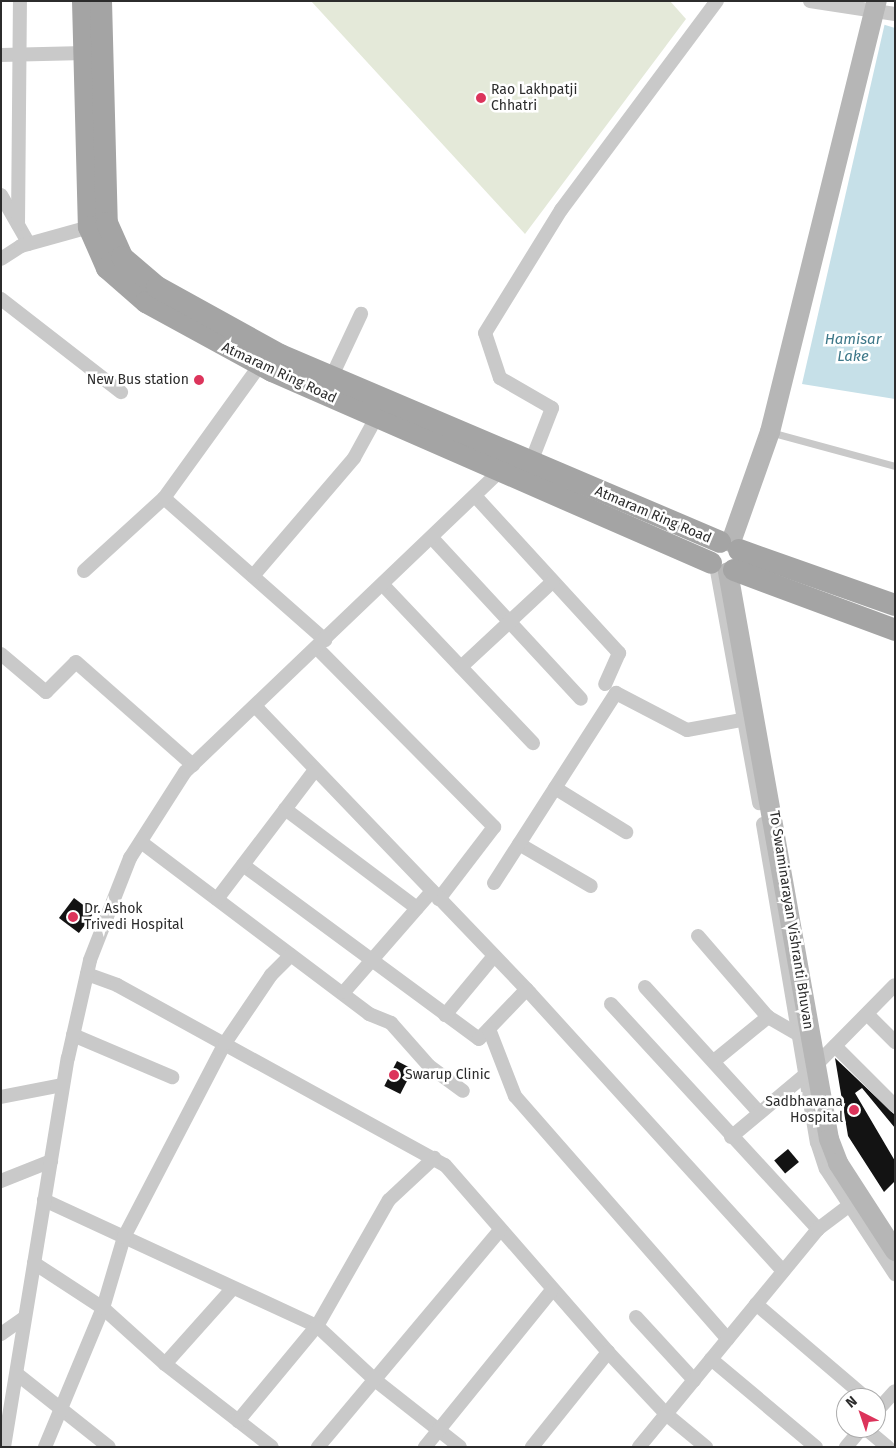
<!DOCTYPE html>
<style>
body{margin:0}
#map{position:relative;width:896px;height:1448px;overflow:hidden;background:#fff;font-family:"Fira Sans",sans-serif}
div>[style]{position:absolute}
.green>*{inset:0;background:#e4e9d9}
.water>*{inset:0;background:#c6e0e8}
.pier>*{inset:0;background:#fff}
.building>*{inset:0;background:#131313;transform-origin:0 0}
.lane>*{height:7px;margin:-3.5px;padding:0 3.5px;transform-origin:3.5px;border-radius:3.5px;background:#c9c9c9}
.street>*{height:14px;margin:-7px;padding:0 7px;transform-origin:7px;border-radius:7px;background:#c9c9c9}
.secondary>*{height:20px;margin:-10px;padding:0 10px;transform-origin:10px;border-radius:10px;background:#b6b6b6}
.primary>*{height:22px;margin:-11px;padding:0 11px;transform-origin:11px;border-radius:11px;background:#a4a4a4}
.dots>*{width:14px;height:14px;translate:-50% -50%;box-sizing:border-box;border:2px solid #fff;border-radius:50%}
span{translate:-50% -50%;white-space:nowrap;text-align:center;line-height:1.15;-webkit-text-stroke:5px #fff;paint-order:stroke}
.poi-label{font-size:14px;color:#2c2c2c}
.left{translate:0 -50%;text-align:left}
.right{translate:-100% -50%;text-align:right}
.street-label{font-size:14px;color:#2c2c2c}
.water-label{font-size:15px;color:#3e7889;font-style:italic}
.frame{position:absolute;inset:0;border:2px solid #2c2c2c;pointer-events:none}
.north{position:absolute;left:836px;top:1388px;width:50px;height:50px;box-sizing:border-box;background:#fff;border:1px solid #ababab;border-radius:50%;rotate:319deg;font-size:14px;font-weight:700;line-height:20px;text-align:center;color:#2c2c2c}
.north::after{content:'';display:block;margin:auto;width:18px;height:22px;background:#dc345b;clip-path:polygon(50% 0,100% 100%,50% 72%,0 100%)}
</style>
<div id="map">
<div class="green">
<i style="clip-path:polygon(311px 1px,670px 1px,686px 19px,525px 234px)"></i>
</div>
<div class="water">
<i style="clip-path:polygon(890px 1px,895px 1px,895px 399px,802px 384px)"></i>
</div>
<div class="pier">
<i style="clip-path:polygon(887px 1px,895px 1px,895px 28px,882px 24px)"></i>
</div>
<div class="building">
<i style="left:74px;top:898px;width:25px;height:25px;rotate:37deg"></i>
<i style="clip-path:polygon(835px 1058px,895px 1115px,895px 1128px,862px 1088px,855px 1093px,895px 1161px,895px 1181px,884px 1192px,848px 1136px)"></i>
<i style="left:397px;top:1061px;width:18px;height:28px;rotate:27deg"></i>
<i style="left:788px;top:1149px;width:17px;height:18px;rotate:50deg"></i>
</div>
<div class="lane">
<i style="left:770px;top:432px;width:130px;rotate:15.2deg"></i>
</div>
<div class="street">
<i style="left:810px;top:1px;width:86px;rotate:8.7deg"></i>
<i style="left:1px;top:55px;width:84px;rotate:-1.4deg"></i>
<i style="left:1px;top:195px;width:56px;rotate:60.3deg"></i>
<i style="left:18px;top:224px;width:223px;rotate:-89.5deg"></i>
<i style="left:1px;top:259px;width:24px;rotate:-33deg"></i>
<i style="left:21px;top:246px;width:71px;rotate:-15.6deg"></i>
<i style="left:1px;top:299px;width:152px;rotate:37.8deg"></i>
<i style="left:331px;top:378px;width:71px;rotate:-64.9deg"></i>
<i style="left:531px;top:462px;width:58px;rotate:-68.7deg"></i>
<i style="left:552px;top:408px;width:60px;rotate:-150deg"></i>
<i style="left:500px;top:378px;width:47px;rotate:-108.4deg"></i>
<i style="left:485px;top:333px;width:145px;rotate:-58.3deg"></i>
<i style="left:561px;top:210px;width:261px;rotate:-53.3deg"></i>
<i style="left:476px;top:497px;width:212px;rotate:47.5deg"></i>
<i style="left:619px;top:653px;width:34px;rotate:114deg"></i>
<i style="left:164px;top:498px;width:215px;rotate:41.4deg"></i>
<i style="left:432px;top:538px;width:219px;rotate:47.2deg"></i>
<i style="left:84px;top:571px;width:108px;rotate:-42.4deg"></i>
<i style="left:164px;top:498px;width:164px;rotate:-54.2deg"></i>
<i style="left:717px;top:571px;width:236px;rotate:79.7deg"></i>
<i style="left:253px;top:576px;width:155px;rotate:-49.4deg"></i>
<i style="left:354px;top:458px;width:46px;rotate:-61.2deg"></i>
<i style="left:383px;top:585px;width:218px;rotate:46.5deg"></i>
<i style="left:317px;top:648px;width:252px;rotate:45.3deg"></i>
<i style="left:494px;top:827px;width:91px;rotate:127.4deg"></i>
<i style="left:1px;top:654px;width:59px;rotate:40.2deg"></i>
<i style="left:46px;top:692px;width:42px;rotate:-45deg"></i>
<i style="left:76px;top:662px;width:156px;rotate:41.4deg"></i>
<i style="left:461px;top:667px;width:125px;rotate:-43deg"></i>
<i style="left:255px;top:706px;width:397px;rotate:46.2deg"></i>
<i style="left:530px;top:993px;width:376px;rotate:47.7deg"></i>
<i style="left:555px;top:788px;width:84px;rotate:31.8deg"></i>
<i style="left:285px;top:809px;width:165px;rotate:36.9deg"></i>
<i style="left:763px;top:824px;width:323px;rotate:80.4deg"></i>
<i style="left:817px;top:1142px;width:28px;rotate:72deg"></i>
<i style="left:826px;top:1169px;width:126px;rotate:56.7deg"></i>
<i style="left:141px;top:842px;width:286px;rotate:37deg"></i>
<i style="left:369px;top:1014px;width:24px;rotate:22deg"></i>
<i style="left:391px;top:1023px;width:57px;rotate:48.5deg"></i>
<i style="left:429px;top:1066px;width:42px;rotate:36.3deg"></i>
<i style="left:519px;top:844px;width:83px;rotate:30.3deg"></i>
<i style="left:243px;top:865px;width:293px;rotate:36.4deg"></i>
<i style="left:479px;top:1039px;width:69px;rotate:-46.2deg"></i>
<i style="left:494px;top:883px;width:226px;rotate:-57.3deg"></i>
<i style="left:616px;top:693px;width:80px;rotate:27.5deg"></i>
<i style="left:687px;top:730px;width:56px;rotate:-10.3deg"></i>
<i style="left:217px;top:899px;width:161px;rotate:-52.8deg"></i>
<i style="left:698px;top:936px;width:107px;rotate:49.2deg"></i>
<i style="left:768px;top:1017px;width:32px;rotate:30deg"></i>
<i style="left:87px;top:974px;width:32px;rotate:20deg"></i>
<i style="left:117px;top:985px;width:374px;rotate:28.8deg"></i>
<i style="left:445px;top:1165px;width:248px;rotate:48.9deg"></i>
<i style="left:608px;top:1352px;width:85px;rotate:46.9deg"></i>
<i style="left:666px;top:1414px;width:52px;rotate:39.5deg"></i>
<i style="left:645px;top:987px;width:168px;rotate:47.7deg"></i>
<i style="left:344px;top:992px;width:134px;rotate:-48.9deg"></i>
<i style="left:611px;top:1004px;width:306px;rotate:47.4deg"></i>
<i style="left:867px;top:1014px;width:40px;rotate:45deg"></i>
<i style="left:445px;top:1015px;width:77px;rotate:-50.3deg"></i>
<i style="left:489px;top:1029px;width:72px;rotate:68.8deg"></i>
<i style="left:515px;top:1096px;width:323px;rotate:48.8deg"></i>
<i style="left:73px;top:1035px;width:108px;rotate:23deg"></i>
<i style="left:835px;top:1046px;width:85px;rotate:45deg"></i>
<i style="left:714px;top:1061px;width:70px;rotate:-39.2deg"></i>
<i style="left:816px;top:1065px;width:112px;rotate:-45.4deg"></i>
<i style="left:1px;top:1097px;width:63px;rotate:-11deg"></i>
<i style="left:731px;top:1137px;width:97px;rotate:-40deg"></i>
<i style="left:1px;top:1181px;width:54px;rotate:-21.8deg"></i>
<i style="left:44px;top:1200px;width:301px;rotate:24.8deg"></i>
<i style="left:317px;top:1326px;width:79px;rotate:43deg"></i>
<i style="left:375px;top:1380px;width:108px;rotate:38.2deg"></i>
<i style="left:34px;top:1263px;width:82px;rotate:33.1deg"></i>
<i style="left:103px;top:1308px;width:84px;rotate:42.1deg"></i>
<i style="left:165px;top:1364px;width:135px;rotate:37.8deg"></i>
<i style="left:756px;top:1304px;width:145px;rotate:40.5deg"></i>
<i style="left:636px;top:1317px;width:86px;rotate:47.4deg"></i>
<i style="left:1px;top:1334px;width:29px;rotate:-35deg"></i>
<i style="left:711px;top:1359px;width:137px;rotate:40deg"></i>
<i style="left:165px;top:1364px;width:102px;rotate:-48.2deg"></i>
<i style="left:17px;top:1374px;width:117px;rotate:38.4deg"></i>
<i style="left:876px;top:1412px;width:28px;rotate:-48deg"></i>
<i style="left:238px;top:1421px;width:124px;rotate:-50.3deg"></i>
<i style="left:317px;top:1326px;width:145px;rotate:-60.3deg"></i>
<i style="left:389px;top:1200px;width:62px;rotate:-43deg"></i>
<i style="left:865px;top:1428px;width:30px;rotate:40deg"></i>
<i style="left:4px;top:1447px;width:394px;rotate:-80.7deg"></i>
<i style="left:68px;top:1058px;width:100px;rotate:-77.3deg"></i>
<i style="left:90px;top:960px;width:110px;rotate:-68.6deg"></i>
<i style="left:130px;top:858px;width:102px;rotate:-57.4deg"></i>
<i style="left:185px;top:772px;width:439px;rotate:-43.7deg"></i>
<i style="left:45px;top:1447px;width:151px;rotate:-67.4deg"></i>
<i style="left:103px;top:1308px;width:74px;rotate:-73.5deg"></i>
<i style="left:124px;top:1237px;width:219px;rotate:-62.5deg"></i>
<i style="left:225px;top:1043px;width:82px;rotate:-55.9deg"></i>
<i style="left:271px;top:975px;width:28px;rotate:-45deg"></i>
<i style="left:318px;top:1447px;width:282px;rotate:-50deg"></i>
<i style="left:425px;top:1447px;width:202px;rotate:-51deg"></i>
<i style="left:532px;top:1447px;width:122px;rotate:-51.3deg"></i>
<i style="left:639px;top:1447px;width:282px;rotate:-50.6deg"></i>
<i style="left:818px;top:1229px;width:40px;rotate:-37deg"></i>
<i style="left:846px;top:1447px;width:25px;rotate:-50deg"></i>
</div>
<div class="secondary">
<i style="left:731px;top:542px;width:117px;rotate:-70.5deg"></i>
<i style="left:770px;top:432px;width:444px;rotate:-76.1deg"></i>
<i style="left:728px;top:572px;width:576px;rotate:79.9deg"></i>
<i style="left:829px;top:1139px;width:26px;rotate:69deg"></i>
<i style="left:838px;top:1163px;width:105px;rotate:57.1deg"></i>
</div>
<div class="primary">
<i style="left:83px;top:1px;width:226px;rotate:88.5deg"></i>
<i style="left:89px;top:227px;width:45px;rotate:66.3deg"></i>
<i style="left:107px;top:268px;width:52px;rotate:41.1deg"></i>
<i style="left:146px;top:302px;width:144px;rotate:28.7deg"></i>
<i style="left:272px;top:371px;width:479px;rotate:23.6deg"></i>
<i style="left:101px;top:1px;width:222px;rotate:88.5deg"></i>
<i style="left:107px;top:223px;width:37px;rotate:66deg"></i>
<i style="left:122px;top:257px;width:46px;rotate:40.6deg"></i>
<i style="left:157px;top:287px;width:141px;rotate:28.9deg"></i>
<i style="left:280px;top:355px;width:478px;rotate:23deg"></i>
<i style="left:739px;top:550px;width:165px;rotate:19.4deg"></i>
<i style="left:734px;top:570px;width:172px;rotate:20.4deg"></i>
</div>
<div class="dots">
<i style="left:481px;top:98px;background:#dc345b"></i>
<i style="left:199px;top:380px;background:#dc345b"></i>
<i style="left:73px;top:917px;background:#dc345b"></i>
<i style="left:394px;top:1075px;background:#dc345b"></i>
<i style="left:854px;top:1110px;background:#dc345b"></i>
</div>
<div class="poi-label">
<span class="left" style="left:491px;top:98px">Rao Lakhpatji<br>Chhatri</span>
<span class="right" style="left:189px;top:380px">New Bus station</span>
<span class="left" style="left:84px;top:917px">Dr. Ashok<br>Trivedi Hospital</span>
<span class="left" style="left:405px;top:1075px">Swarup Clinic</span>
<span class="right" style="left:843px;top:1110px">Sadbhavana<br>Hospital</span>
</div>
<div class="street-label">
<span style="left:279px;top:373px;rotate:25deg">Atmaram Ring Road</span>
<span style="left:653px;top:515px;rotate:23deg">Atmaram Ring Road</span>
<span style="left:791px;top:920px;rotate:81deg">To Swaminarayan Vishranti Bhuvan</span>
</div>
<div class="water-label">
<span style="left:853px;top:348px">Hamisar<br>Lake</span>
</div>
<div class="frame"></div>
<div class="north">N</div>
</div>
